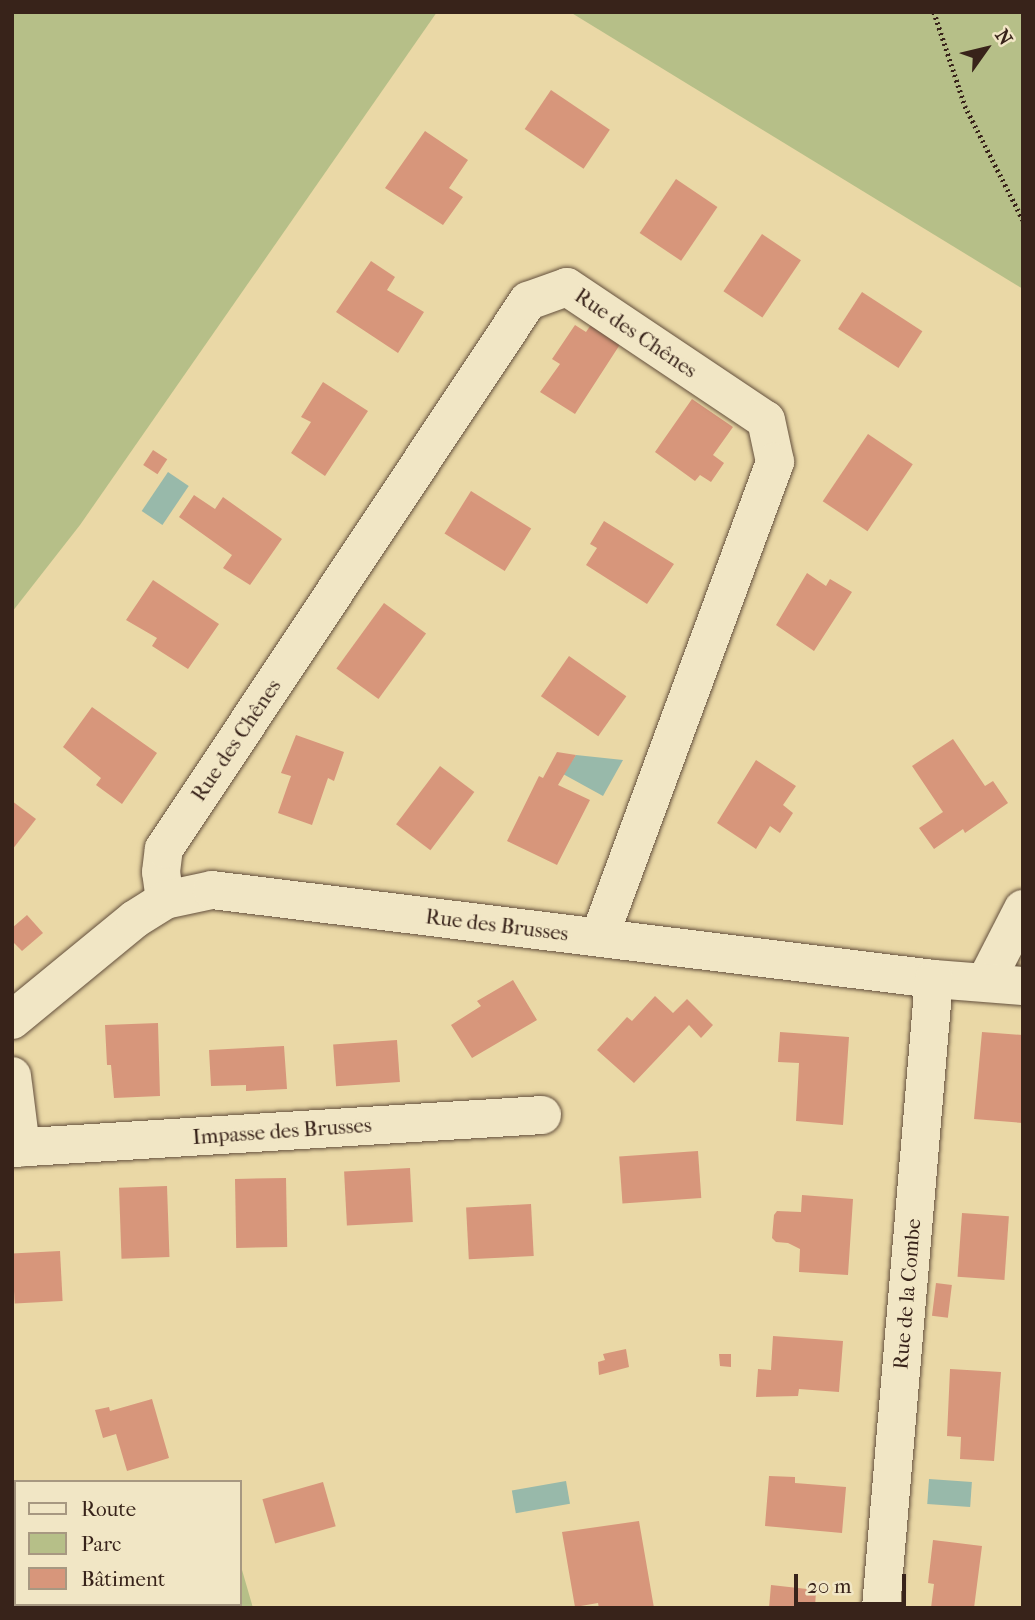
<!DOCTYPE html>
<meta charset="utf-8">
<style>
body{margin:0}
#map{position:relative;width:1035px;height:1620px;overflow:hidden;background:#ead8a6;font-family:"IM FELL French Canon",serif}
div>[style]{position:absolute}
.green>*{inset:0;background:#b6bf88}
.water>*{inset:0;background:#98b9aa;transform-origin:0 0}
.building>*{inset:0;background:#d7967b;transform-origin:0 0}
.path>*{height:4.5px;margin-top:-2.25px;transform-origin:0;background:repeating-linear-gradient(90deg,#38231a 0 2px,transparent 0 5.5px)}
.roads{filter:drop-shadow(0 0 2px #64503d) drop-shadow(0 0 2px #64503d)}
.minor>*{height:38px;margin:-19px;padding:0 19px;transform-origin:19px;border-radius:19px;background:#f1e6c5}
span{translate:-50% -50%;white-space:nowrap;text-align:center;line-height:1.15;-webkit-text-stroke:5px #f1e6c5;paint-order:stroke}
.street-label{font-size:21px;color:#38231a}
.frame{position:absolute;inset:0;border:14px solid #38231a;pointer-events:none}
.legend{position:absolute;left:14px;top:1480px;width:228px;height:126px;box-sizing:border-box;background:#f1e6c5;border:2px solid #a79881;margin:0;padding:9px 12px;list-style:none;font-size:21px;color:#38231a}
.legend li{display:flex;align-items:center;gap:14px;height:35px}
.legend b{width:35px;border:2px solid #a79881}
.north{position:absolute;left:951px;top:14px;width:70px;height:70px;-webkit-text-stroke:5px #f1e6c5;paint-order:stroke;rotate:56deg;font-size:19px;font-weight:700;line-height:28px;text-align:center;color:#38231a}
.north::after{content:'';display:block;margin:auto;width:24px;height:32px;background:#38231a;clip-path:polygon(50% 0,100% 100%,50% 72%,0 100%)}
.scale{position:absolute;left:794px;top:1574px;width:112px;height:32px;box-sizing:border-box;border:4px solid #38231a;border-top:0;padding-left:9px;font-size:21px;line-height:24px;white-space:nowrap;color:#38231a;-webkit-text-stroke:5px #f1e6c5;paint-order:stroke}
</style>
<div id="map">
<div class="green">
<i style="clip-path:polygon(12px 12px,437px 12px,80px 525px,12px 612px)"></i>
<i style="clip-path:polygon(570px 12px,1023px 12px,1023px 289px)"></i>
<i style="clip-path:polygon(16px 1530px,16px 1604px,240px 1604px,240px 1563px,253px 1608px,12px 1608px,12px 1531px)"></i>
</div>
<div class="water">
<i style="left:168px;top:472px;width:25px;height:47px;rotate:34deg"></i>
<i style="clip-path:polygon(576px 755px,623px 760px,603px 796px,563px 774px)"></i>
<i style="left:929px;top:1479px;width:43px;height:25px;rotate:4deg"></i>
<i style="left:566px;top:1481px;width:23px;height:55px;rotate:80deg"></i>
</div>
<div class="building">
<i style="left:551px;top:90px;width:71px;height:47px;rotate:34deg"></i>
<i style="clip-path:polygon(425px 131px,468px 160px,449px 188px,463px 197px,443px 225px,385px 188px)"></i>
<i style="left:676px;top:179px;width:50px;height:65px;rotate:34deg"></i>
<i style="left:762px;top:234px;width:47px;height:69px;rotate:34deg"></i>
<i style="clip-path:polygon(371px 261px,395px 277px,387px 290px,424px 312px,398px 353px,336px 312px)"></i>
<i style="left:862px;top:292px;width:72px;height:44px;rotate:33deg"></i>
<i style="clip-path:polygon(599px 313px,628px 332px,575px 414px,540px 392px,560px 364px,552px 359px,575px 325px,586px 332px)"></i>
<i style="clip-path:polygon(323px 382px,368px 411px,325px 476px,291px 453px,311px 422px,301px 417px)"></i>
<i style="clip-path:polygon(692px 399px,733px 427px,713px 455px,724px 463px,711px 482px,700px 475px,695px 481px,655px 452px)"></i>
<i style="left:868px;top:434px;width:54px;height:81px;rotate:34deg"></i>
<i style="left:153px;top:450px;width:17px;height:18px;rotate:33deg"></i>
<i style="left:471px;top:491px;width:71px;height:50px;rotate:32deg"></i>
<i style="clip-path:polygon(194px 495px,215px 509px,223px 497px,282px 539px,250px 585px,223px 568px,232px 555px,179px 517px)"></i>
<i style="clip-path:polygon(604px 521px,674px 564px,647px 604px,586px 565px,597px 548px,590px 544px)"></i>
<i style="clip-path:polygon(807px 573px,826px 586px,830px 579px,852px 592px,814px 651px,776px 625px)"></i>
<i style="clip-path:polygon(153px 580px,219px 624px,188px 669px,152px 646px,157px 638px,126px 620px)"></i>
<i style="left:384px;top:603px;width:52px;height:81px;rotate:36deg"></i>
<i style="left:569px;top:656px;width:70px;height:49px;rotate:35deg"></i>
<i style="clip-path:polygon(92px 707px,157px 753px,122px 804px,96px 785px,101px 778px,63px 747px)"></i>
<i style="clip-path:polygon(296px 735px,344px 752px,334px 781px,328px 778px,312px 825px,278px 813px,291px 776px,281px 773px)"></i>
<i style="clip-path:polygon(953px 739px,985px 786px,993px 781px,1008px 803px,965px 833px,963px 829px,934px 849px,919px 828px,943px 812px,912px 766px)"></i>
<i style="clip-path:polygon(557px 752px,576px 755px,558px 785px,590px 800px,557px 865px,507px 841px,539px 776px,543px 778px)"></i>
<i style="clip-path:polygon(756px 760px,796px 786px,783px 805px,793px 813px,780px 833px,770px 826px,756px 849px,717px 823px)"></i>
<i style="left:440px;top:766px;width:43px;height:73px;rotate:37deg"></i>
<i style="clip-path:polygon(12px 801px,36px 819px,12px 850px)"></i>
<i style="clip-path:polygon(27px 915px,43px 933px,22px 951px,12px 941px,12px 928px)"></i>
<i style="clip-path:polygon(513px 980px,537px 1020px,472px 1058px,451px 1025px,481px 1006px,477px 1001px)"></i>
<i style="clip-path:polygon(655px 996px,673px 1013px,687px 999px,713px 1025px,701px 1038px,689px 1025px,634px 1083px,597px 1050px,627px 1017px,632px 1021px)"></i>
<i style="clip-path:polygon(158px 1023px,160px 1096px,114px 1098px,111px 1065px,107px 1065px,105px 1025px)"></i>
<i style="clip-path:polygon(780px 1032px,849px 1037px,843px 1125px,796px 1121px,799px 1063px,778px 1062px)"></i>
<i style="clip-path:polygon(982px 1032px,1023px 1035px,1023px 1123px,974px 1119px)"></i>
<i style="left:397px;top:1040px;width:42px;height:64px;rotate:86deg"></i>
<i style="clip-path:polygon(284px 1046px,287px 1089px,246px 1091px,246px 1085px,211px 1086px,209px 1050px)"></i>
<i style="left:698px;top:1151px;width:47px;height:79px;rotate:86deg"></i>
<i style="left:410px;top:1168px;width:54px;height:66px;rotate:87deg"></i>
<i style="left:286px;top:1178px;width:69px;height:51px;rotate:89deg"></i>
<i style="left:167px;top:1186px;width:71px;height:48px;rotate:88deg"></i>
<i style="clip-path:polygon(802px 1195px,853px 1199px,848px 1275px,799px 1272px,800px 1249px,788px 1243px,776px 1242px,772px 1238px,774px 1215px,777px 1211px,801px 1212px)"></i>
<i style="left:531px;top:1204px;width:52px;height:65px;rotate:87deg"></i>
<i style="left:962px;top:1213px;width:47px;height:64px;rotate:4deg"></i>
<i style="left:60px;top:1251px;width:50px;height:48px;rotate:87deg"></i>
<i style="left:936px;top:1283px;width:16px;height:33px;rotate:7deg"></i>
<i style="clip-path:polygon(773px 1336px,843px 1341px,839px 1392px,799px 1389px,798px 1396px,756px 1397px,758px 1369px,771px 1370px)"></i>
<i style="clip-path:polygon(626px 1349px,629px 1367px,599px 1375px,598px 1362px,605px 1360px,603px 1354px)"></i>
<i style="clip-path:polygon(719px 1354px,731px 1354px,731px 1367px,720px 1366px)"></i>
<i style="clip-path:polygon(950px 1369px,1001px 1372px,994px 1461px,960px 1459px,961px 1437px,947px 1436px)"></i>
<i style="clip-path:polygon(152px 1399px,169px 1458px,127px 1471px,116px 1434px,103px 1438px,95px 1410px,109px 1407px,110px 1411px)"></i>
<i style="clip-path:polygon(769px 1476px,795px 1477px,795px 1483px,846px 1487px,842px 1533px,765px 1526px)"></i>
<i style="left:323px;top:1482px;width:46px;height:63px;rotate:74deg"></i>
<i style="clip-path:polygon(639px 1521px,654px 1608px,599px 1608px,598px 1603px,575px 1607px,562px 1532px)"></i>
<i style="clip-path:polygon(933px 1540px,982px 1546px,974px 1608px,931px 1608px,934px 1584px,928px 1583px)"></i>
<i style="clip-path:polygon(771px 1585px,816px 1590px,815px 1608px,769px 1608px)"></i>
</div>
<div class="path">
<i style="left:934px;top:12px;width:99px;rotate:71.7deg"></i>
<i style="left:965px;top:106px;width:128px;rotate:63deg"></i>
</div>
<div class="roads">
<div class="minor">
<i style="left:165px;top:900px;width:28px;rotate:-98deg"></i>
<i style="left:161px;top:872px;width:23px;rotate:-83deg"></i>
<i style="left:164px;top:849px;width:658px;rotate:-56.41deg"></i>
<i style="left:528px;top:301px;width:41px;rotate:-19.7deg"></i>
<i style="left:567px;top:287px;width:239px;rotate:33.8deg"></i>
<i style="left:766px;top:420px;width:43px;rotate:77.9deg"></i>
<i style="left:775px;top:462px;width:507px;rotate:110.29deg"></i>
<i style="left:986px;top:981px;width:81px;rotate:-62.8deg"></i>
<i style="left:12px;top:1020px;width:159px;rotate:-39.4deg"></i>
<i style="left:135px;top:919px;width:36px;rotate:-32deg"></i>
<i style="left:165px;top:900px;width:48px;rotate:-12deg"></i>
<i style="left:212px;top:890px;width:727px;rotate:7.03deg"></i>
<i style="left:934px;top:979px;width:89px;rotate:4.5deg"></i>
<i style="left:12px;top:1076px;width:72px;rotate:82.8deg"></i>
<i style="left:12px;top:1148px;width:531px;rotate:-3.56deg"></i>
<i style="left:881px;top:1608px;width:631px;rotate:-85.18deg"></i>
</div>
</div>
<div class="street-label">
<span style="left:636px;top:333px;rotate:34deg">Rue des Chênes</span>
<span style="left:236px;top:740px;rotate:-56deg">Rue des Chênes</span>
<span style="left:497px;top:925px;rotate:7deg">Rue des Brusses</span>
<span style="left:282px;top:1131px;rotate:-4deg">Impasse des Brusses</span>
<span style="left:907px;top:1294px;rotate:-85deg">Rue de la Combe</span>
</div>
<div class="frame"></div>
<ul class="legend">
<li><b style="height:9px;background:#f1e6c5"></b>Route</li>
<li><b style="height:19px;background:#b6bf88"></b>Parc</li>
<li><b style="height:19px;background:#d7967b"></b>Bâtiment</li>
</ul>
<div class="north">N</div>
<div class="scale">20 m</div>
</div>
